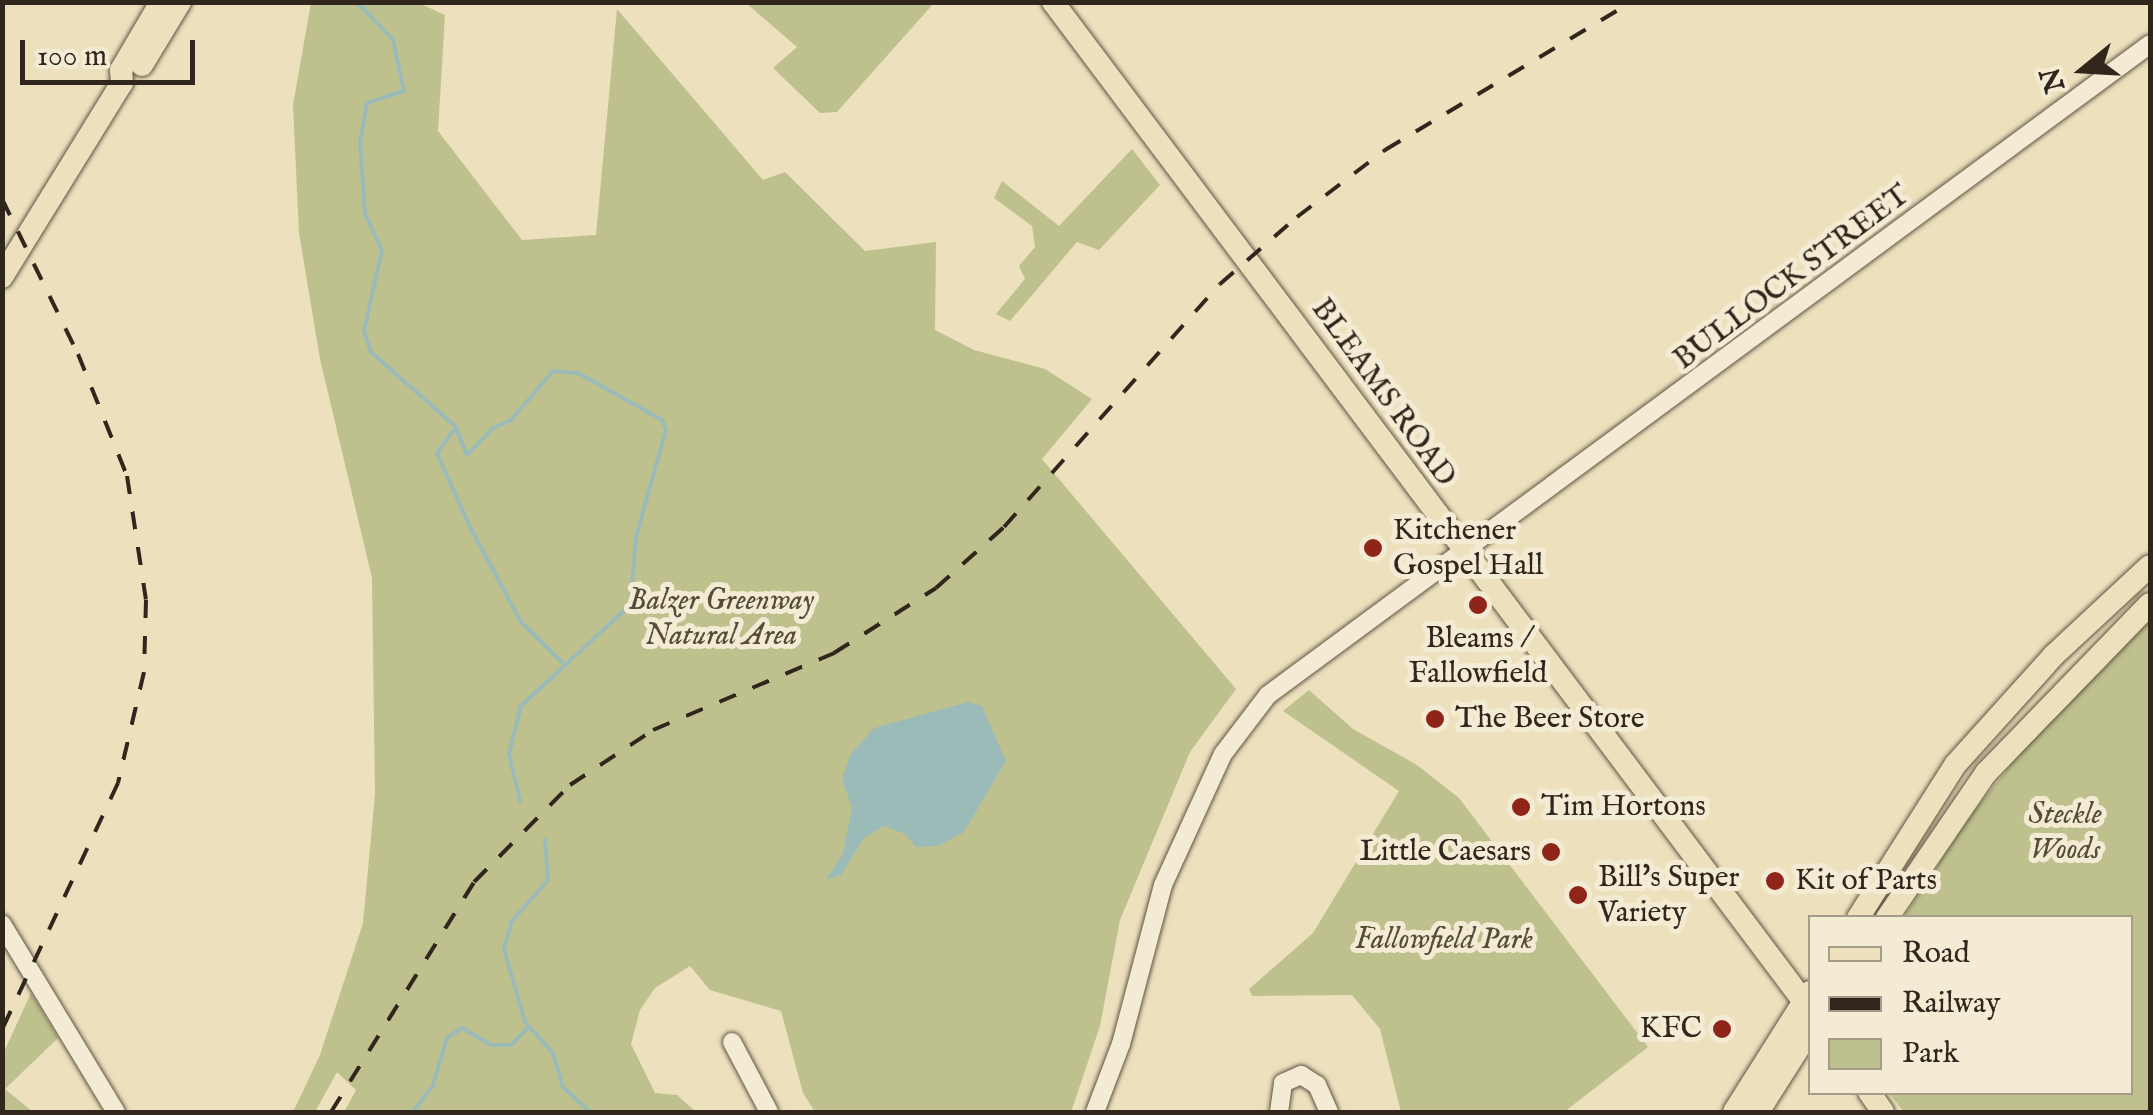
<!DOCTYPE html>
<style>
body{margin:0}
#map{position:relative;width:2153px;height:1115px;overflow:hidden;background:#ede0bd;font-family:"IM FELL English",serif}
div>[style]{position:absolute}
.green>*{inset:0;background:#bec18d}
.water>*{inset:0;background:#9bbbb9}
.stream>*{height:4px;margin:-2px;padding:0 2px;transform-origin:2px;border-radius:2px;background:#9bbbb9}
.roads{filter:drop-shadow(0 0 2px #5f5444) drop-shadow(0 0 2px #5f5444)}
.minor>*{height:18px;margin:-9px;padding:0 9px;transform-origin:9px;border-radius:9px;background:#f3ebd4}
.major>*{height:22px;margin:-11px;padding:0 11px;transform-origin:11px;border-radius:11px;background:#ede0bd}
.rail>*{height:4px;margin-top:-2px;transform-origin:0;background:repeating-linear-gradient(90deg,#30261b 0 18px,transparent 0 36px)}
.dots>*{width:28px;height:28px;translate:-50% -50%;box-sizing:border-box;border:5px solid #f3ebd4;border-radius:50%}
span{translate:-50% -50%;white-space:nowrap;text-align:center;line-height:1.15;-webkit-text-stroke:10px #f3ebd4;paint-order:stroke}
.street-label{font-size:30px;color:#30261b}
.poi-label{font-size:30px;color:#30261b}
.left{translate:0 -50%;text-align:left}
.right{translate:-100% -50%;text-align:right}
.park-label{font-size:30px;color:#544d38;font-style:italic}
.frame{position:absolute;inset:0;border:5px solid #30261b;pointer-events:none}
.legend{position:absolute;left:1808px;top:915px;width:325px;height:180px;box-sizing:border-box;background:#f3ebd4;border:2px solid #a59c8a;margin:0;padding:12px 18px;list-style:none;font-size:30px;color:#30261b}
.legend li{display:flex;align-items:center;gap:20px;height:50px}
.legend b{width:50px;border:2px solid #a59c8a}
.north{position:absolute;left:2033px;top:20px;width:100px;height:100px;-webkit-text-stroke:8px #f3ebd4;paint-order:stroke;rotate:252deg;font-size:28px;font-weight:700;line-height:40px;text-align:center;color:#30261b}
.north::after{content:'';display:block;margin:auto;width:35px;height:45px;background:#30261b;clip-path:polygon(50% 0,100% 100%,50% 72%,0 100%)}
.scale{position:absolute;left:20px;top:40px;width:175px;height:45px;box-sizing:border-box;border:5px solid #30261b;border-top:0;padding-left:12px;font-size:30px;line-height:35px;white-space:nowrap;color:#30261b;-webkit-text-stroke:8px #f3ebd4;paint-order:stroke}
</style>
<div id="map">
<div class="green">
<i style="clip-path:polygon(311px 3px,419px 3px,445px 15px,438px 131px,522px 240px,596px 235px,617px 9px,763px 180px,785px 172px,865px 251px,936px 242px,935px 330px,974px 350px,1045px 369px,1092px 399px,1042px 459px,1236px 689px,1190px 752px,1120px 920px,1100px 1026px,1071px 1112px,815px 1112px,803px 1093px,781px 1011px,710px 990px,690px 966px,655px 988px,640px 1010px,631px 1044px,655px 1093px,677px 1095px,696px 1112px,344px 1112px,356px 1090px,337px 1072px,315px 1112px,293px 1112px,320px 1055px,363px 923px,375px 794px,372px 578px,320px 359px,299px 233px,293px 105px)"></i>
<i style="clip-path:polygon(746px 3px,934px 3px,837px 112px,820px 113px,773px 68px,797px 47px)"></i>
<i style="clip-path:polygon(1132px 149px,1160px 185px,1099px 250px,1077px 242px,1010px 321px,996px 314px,1025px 279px,1019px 266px,1035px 247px,1032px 226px,994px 198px,1002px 181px,1059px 226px)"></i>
<i style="clip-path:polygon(2150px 616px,2150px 1112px,1904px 1112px,1889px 1093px,2130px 1092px,2130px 918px,1904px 917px,1970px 816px,2077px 682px)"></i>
<i style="clip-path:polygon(1309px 690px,1353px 729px,1417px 765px,1459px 798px,1648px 1047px,1564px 1112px,1401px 1112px,1380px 1029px,1352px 995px,1252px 996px,1249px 989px,1313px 933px,1399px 791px,1283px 711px)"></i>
<i style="clip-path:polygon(31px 993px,58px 1038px,5px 1089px,33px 1112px,3px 1112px,3px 1054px)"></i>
</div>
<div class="water">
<i style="clip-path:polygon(968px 702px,982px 706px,1006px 761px,964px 832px,938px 846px,916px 847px,905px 834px,884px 826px,863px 839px,841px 875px,826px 880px,843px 853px,852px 808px,842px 779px,850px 755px,874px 728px)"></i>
</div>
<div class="stream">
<i style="left:357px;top:2px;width:52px;rotate:46.5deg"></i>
<i style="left:393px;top:40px;width:52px;rotate:77.8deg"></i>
<i style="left:404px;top:91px;width:39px;rotate:162deg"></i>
<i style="left:367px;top:103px;width:39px;rotate:100deg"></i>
<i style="left:360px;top:141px;width:73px;rotate:86.1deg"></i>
<i style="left:365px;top:214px;width:40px;rotate:65deg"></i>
<i style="left:382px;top:250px;width:83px;rotate:102.5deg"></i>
<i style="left:364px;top:331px;width:22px;rotate:72deg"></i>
<i style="left:371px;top:352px;width:113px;rotate:41.4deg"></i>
<i style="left:456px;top:427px;width:30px;rotate:69deg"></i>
<i style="left:467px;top:455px;width:37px;rotate:-46deg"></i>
<i style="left:493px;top:428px;width:20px;rotate:-24deg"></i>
<i style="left:511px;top:420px;width:65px;rotate:-49.4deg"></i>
<i style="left:553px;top:371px;width:25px;rotate:5deg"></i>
<i style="left:578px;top:373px;width:96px;rotate:29.2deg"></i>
<i style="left:662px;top:420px;width:11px;rotate:68deg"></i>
<i style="left:666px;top:430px;width:111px;rotate:105.7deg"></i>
<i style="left:636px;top:537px;width:68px;rotate:95deg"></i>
<i style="left:630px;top:605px;width:149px;rotate:137.2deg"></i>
<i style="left:521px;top:706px;width:49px;rotate:104deg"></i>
<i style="left:509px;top:754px;width:48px;rotate:76.8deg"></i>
<i style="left:456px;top:427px;width:32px;rotate:126deg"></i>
<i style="left:437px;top:453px;width:81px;rotate:66deg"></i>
<i style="left:470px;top:527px;width:108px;rotate:61.8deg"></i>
<i style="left:521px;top:622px;width:57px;rotate:44.3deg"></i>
<i style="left:545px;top:840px;width:40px;rotate:85.7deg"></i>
<i style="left:548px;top:880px;width:55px;rotate:131.3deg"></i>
<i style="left:512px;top:921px;width:29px;rotate:106deg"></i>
<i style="left:504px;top:949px;width:76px;rotate:74deg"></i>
<i style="left:525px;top:1022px;width:42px;rotate:47.9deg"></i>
<i style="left:553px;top:1053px;width:35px;rotate:74deg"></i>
<i style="left:563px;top:1087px;width:37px;rotate:43deg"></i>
<i style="left:413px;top:1112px;width:34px;rotate:-53deg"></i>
<i style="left:433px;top:1085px;width:49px;rotate:-73.4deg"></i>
<i style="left:447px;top:1038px;width:18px;rotate:-34deg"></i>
<i style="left:462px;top:1028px;width:34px;rotate:30deg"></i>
<i style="left:492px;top:1045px;width:19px"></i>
<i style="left:511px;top:1045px;width:25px;rotate:-45deg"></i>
</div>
<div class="roads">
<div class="minor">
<i style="left:2px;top:924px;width:220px;rotate:58.8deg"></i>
<i style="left:732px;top:1042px;width:79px;rotate:62.1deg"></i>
<i style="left:1095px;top:1112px;width:73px;rotate:-69.1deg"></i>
<i style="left:1121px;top:1044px;width:164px;rotate:-75.2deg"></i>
<i style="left:1163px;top:885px;width:144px;rotate:-65.4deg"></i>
<i style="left:1223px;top:754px;width:74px;rotate:-52.7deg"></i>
<i style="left:1268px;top:695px;width:1096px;rotate:-36.43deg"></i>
<i style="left:1279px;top:1112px;width:29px;rotate:-82deg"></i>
<i style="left:1283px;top:1083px;width:20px;rotate:-24deg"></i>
<i style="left:1301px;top:1075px;width:19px;rotate:32deg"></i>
<i style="left:1317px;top:1085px;width:30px;rotate:66deg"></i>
</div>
<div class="major">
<i style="left:1053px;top:2px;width:1261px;rotate:53.09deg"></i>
<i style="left:142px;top:65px;width:74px;rotate:-58.9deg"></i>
<i style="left:2px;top:277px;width:228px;rotate:-58.3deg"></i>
<i style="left:122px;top:83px;width:13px;rotate:-94deg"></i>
<i style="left:121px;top:70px;width:79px;rotate:-59.5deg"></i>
<i style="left:1858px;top:918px;width:181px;rotate:-57.6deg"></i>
<i style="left:1955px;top:765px;width:147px;rotate:-48deg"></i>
<i style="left:2053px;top:656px;width:132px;rotate:-42.9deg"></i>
<i style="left:1887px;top:918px;width:176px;rotate:-55.7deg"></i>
<i style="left:1986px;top:773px;width:235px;rotate:-45.9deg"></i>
<i style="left:1869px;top:1092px;width:24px;rotate:55deg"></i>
<i style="left:1734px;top:1112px;width:142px;rotate:-57.7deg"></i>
<i style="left:1758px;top:1112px;width:97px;rotate:-57.6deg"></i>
</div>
</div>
<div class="rail">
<i style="left:2px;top:199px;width:173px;rotate:63.9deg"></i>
<i style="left:78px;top:354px;width:131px;rotate:68.1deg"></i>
<i style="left:127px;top:476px;width:125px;rotate:81.3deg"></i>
<i style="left:146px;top:600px;width:72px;rotate:91.6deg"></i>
<i style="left:144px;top:672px;width:114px;rotate:103.2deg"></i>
<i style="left:118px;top:783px;width:272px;rotate:115.2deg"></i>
<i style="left:331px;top:1112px;width:271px;rotate:-58.1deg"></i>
<i style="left:474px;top:882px;width:136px;rotate:-45.3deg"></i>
<i style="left:570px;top:785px;width:100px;rotate:-33.5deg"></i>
<i style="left:653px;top:730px;width:197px;rotate:-23deg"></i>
<i style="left:834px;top:653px;width:121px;rotate:-32.5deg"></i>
<i style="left:936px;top:588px;width:91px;rotate:-41.9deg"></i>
<i style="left:1004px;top:527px;width:325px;rotate:-48.4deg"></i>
<i style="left:1220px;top:284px;width:102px;rotate:-41deg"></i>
<i style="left:1297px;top:217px;width:111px;rotate:-37.3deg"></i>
<i style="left:1385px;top:150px;width:287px;rotate:-31deg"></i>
</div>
<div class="dots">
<i style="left:1373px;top:548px;background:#8f2418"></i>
<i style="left:1478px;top:605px;background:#8f2418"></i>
<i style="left:1435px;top:719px;background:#8f2418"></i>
<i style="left:1521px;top:807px;background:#8f2418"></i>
<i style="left:1551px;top:852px;background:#8f2418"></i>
<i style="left:1775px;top:881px;background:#8f2418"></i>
<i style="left:1578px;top:895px;background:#8f2418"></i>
<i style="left:1722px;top:1029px;background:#8f2418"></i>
</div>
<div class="street-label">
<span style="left:1792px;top:278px;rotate:-37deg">BULLOCK STREET</span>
<span style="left:1383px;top:393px;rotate:54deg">BLEAMS ROAD</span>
</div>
<div class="poi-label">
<span class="left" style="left:1393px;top:548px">Kitchener<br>Gospel Hall</span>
<span style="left:1478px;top:656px">Bleams /<br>Fallowfield</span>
<span class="left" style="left:1455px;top:719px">The Beer Store</span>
<span class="left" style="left:1541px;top:807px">Tim Hortons</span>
<span class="right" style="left:1531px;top:852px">Little Caesars</span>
<span class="left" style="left:1598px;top:895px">Bill's Super<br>Variety</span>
<span class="left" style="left:1795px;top:881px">Kit of Parts</span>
<span class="right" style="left:1702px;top:1029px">KFC</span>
</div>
<div class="park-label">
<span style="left:721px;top:618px">Balzer Greenway<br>Natural Area</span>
<span style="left:2065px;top:832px">Steckle<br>Woods</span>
<span style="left:1444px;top:940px">Fallowfield Park</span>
</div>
<div class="frame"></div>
<ul class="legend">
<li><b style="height:12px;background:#ede0bd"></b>Road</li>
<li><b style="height:12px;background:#30261b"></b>Railway</li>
<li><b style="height:28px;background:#bec18d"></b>Park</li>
</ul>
<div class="north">N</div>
<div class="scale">100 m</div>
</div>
